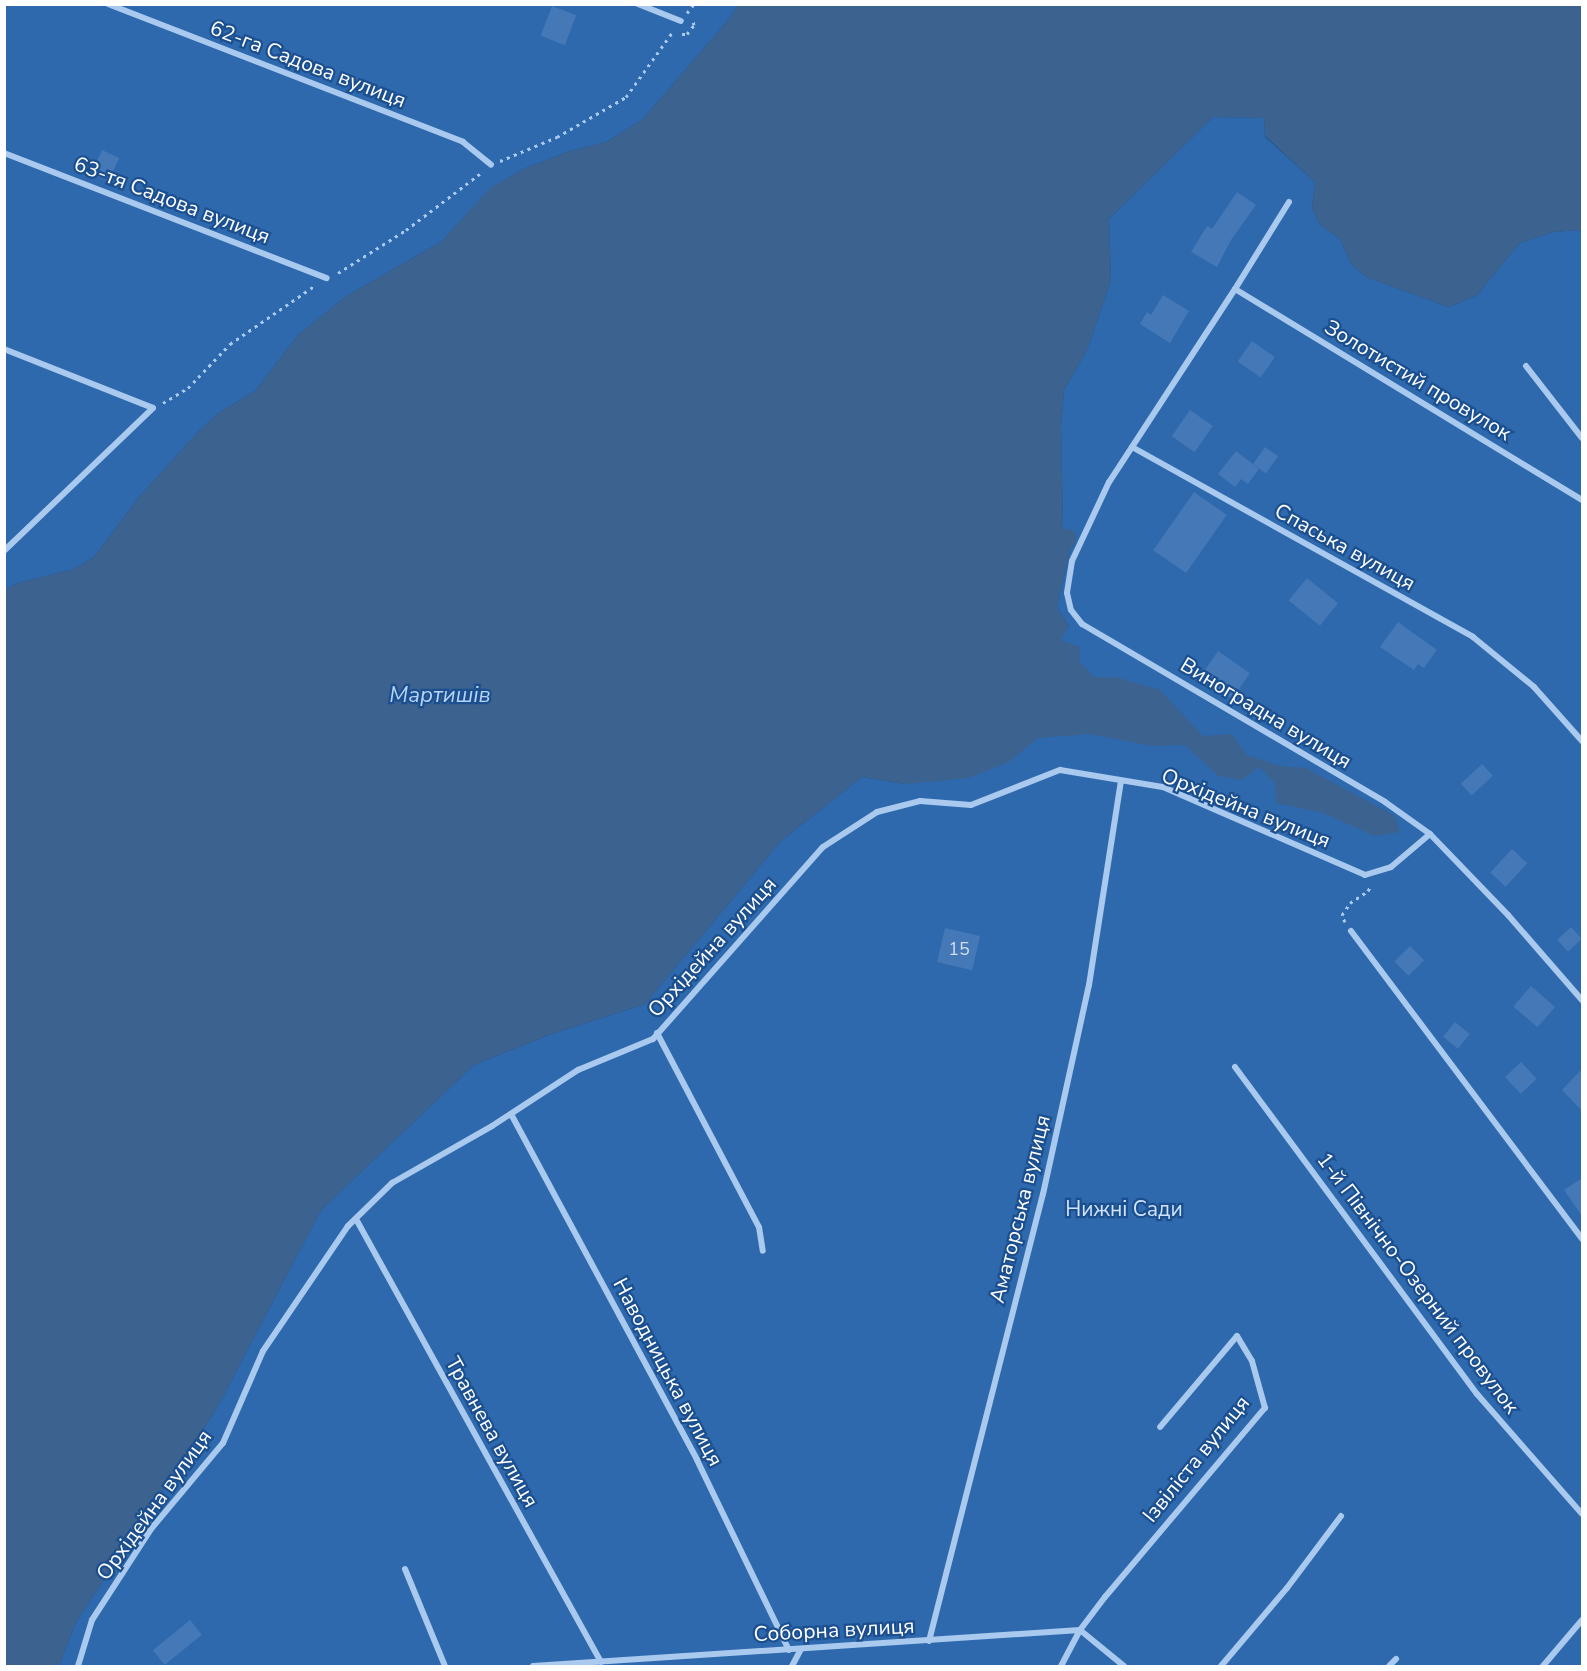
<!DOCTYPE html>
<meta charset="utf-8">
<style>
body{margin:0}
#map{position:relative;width:1587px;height:1671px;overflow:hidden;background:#1b4f8f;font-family:"Nunito Sans",sans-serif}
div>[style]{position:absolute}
.green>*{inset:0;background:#2e69ad}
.water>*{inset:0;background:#3c6290}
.building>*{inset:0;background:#4478b7;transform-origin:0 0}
.path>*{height:3px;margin-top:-1.5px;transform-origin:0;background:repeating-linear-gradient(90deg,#a9c9ee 0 3px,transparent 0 7.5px)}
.street>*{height:6px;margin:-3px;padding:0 3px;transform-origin:3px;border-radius:3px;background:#a9c9ee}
span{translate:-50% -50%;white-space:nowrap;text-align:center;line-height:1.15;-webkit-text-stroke:4.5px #1b4f8f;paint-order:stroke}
.number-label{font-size:18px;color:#d0dded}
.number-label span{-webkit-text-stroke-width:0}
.street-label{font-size:21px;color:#fff}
.park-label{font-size:21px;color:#cfe3fa}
.water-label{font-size:22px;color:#b5d3f5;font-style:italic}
.frame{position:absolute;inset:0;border:6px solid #fff;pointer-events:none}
</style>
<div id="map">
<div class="green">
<i style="clip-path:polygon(4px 5px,738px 5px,729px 19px,642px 120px,606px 142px,570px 151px,523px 169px,491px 188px,442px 241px,345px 297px,298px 335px,255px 391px,217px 414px,198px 432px,139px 497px,94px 557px,74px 569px,18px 583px,5px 589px)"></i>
<i style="clip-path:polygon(1213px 117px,1264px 118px,1265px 137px,1315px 182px,1312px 208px,1320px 225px,1340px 239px,1351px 264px,1366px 277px,1449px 307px,1476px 296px,1520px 243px,1553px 232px,1582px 230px,1582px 1666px,59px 1666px,76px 1622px,216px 1410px,321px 1210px,474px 1065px,549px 1035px,645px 1004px,780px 842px,862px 777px,905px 784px,1060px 640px,1069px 626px,1057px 607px,1070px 550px,1063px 528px,1061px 427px,1064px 390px,1087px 350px,1111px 281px,1109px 219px)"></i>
</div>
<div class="water">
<i style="clip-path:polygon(738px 5px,1582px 5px,1582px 230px,1553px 232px,1520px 243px,1476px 296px,1449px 307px,1366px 277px,1351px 264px,1340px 239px,1320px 225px,1312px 208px,1315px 182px,1265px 136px,1264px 118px,1213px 117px,1109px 219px,1111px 281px,1087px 350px,1064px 390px,1061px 427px,1063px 528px,1076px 532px,1076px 541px,1070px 550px,1057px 607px,1069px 626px,1061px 640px,1080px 647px,1079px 661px,1094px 677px,1116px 677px,1160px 690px,1203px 736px,1232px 734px,1247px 755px,1280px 766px,1306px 768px,1395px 816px,1400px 832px,1375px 836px,1323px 813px,1276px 803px,1275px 783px,1259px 767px,1242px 780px,1218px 776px,1185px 745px,1152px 746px,1089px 734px,1038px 738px,1009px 762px,969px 778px,905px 784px,862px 777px,780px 842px,645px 1004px,549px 1035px,474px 1065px,321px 1210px,216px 1410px,76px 1622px,59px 1666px,5px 1666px,5px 589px,18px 583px,74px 569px,94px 557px,139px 497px,198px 432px,217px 414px,255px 391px,298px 335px,345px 297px,442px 241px,490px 188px,523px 169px,570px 151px,606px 142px,642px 120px,729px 19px)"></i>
</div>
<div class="building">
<i style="left:552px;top:6px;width:26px;height:32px;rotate:21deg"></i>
<i style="left:102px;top:150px;width:19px;height:26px;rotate:25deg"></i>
<i style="clip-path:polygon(1237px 192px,1256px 205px,1231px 240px,1217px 267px,1191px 252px,1207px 226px,1212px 229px)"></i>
<i style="clip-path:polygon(1163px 295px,1189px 311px,1170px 343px,1140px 324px,1147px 312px,1151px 315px)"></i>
<i style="left:1252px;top:341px;width:28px;height:25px;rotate:35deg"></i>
<i style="left:1190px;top:410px;width:28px;height:32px;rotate:35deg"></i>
<i style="left:1265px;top:447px;width:16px;height:21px;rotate:35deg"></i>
<i style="clip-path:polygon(1236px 451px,1259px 469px,1248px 484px,1241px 479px,1235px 487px,1218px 474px)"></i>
<i style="left:1194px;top:492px;width:40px;height:71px;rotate:35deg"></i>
<i style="left:1307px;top:578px;width:40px;height:29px;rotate:39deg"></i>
<i style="clip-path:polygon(1398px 622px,1437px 650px,1424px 668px,1418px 664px,1414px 670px,1380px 647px)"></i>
<i style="left:1218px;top:651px;width:39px;height:31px;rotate:35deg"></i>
<i style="left:1482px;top:764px;width:16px;height:29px;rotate:47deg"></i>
<i style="left:1512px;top:849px;width:21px;height:32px;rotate:43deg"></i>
<i style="left:1571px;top:927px;width:16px;height:19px;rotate:47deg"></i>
<i style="left:945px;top:928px;width:36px;height:35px;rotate:13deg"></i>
<i style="left:1410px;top:946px;width:20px;height:22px;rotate:45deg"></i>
<i style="left:1531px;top:986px;width:32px;height:27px;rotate:41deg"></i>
<i style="left:1455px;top:1022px;width:19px;height:19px;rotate:39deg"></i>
<i style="left:1521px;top:1062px;width:23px;height:22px;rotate:47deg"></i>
<i style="clip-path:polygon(1582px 1069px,1582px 1111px,1562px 1090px)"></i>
<i style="clip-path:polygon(1582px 1178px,1582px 1216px,1564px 1190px)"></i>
<i style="left:190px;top:1620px;width:19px;height:48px;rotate:51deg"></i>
</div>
<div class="path">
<i style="left:687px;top:13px;width:11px;rotate:-52deg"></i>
<i style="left:682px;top:34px;width:5px"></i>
<i style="left:687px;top:34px;width:11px;rotate:-52deg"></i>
<i style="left:694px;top:25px;width:4px;rotate:-104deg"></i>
<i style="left:500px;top:161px;width:62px;rotate:-22.8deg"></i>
<i style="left:557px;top:137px;width:80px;rotate:-30.1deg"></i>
<i style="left:626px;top:97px;width:82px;rotate:-54.4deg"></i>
<i style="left:338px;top:273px;width:80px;rotate:-32.3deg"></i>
<i style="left:406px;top:230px;width:96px;rotate:-37.3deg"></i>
<i style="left:163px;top:403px;width:29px;rotate:-31deg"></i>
<i style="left:188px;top:388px;width:61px;rotate:-46.3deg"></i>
<i style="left:230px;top:344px;width:104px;rotate:-34.5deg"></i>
<i style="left:1345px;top:922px;width:8px;rotate:-113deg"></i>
<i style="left:1342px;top:915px;width:14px;rotate:-56deg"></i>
<i style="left:1350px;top:903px;width:22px;rotate:-34deg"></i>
<i style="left:1368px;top:891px;width:7px;rotate:-63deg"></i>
</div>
<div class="street">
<i style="left:108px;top:4px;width:381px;rotate:21.2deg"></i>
<i style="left:463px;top:142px;width:36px;rotate:39deg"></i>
<i style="left:638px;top:4px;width:46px;rotate:21.6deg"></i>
<i style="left:4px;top:153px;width:346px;rotate:21.2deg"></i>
<i style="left:1289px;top:202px;width:102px;rotate:121.8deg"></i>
<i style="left:1235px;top:289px;width:230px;rotate:123.1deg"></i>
<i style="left:1109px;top:482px;width:87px;rotate:115.1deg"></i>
<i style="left:1072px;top:561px;width:32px;rotate:99deg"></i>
<i style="left:1067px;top:593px;width:17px;rotate:77deg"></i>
<i style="left:1071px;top:610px;width:18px;rotate:52deg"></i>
<i style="left:1082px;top:624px;width:351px;rotate:30.4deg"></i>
<i style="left:1385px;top:802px;width:55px;rotate:35.4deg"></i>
<i style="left:1430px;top:834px;width:112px;rotate:46.1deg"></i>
<i style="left:1508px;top:915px;width:113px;rotate:49deg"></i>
<i style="left:1235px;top:289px;width:406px;rotate:31.3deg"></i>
<i style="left:4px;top:349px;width:160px;rotate:21.6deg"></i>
<i style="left:153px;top:408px;width:207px;rotate:136.2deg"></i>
<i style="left:1526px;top:366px;width:91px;rotate:52.1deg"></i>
<i style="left:1132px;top:447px;width:390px;rotate:29.1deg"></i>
<i style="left:1473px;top:637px;width:79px;rotate:39.3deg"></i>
<i style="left:1534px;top:687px;width:72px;rotate:48.4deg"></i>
<i style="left:1351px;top:931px;width:385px;rotate:53.1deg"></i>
<i style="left:657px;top:1033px;width:219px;rotate:62.3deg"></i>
<i style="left:759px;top:1227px;width:24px;rotate:81deg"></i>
<i style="left:1235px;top:1067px;width:407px;rotate:53.5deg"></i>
<i style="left:1477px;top:1394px;width:159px;rotate:48.8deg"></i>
<i style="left:511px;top:1114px;width:393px;rotate:61.7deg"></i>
<i style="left:697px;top:1460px;width:211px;rotate:64.2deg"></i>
<i style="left:356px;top:1219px;width:506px;rotate:61.06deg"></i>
<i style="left:405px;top:1569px;width:105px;rotate:67.6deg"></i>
<i style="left:929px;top:1641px;width:461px;rotate:-75.7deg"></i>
<i style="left:1043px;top:1194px;width:214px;rotate:-77.6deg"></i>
<i style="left:1089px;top:985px;width:207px;rotate:-81.1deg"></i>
<i style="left:78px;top:1666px;width:48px;rotate:-73.1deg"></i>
<i style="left:92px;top:1620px;width:108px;rotate:-57deg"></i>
<i style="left:151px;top:1529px;width:112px;rotate:-50.1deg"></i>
<i style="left:223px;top:1443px;width:100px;rotate:-66.5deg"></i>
<i style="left:263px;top:1351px;width:151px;rotate:-55.8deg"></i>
<i style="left:348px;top:1226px;width:62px;rotate:-44.3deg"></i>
<i style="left:392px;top:1183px;width:115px;rotate:-29.7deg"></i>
<i style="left:492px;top:1126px;width:103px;rotate:-33.1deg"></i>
<i style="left:578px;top:1070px;width:81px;rotate:-22.5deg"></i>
<i style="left:653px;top:1039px;width:256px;rotate:-48.5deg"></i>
<i style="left:823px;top:847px;width:64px;rotate:-32.9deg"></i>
<i style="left:877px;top:812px;width:44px;rotate:-14.3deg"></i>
<i style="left:920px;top:801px;width:51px;rotate:4.5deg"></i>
<i style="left:971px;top:805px;width:96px;rotate:-21.5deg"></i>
<i style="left:1060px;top:770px;width:104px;rotate:9.4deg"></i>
<i style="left:1163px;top:787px;width:220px;rotate:23.5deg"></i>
<i style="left:1365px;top:875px;width:27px;rotate:-17deg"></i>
<i style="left:1391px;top:867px;width:51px;rotate:-40.2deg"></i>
<i style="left:533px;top:1666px;width:548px;rotate:-3.77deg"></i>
<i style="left:1080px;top:1630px;width:57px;rotate:39.3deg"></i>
<i style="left:792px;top:1666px;width:19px;rotate:-62deg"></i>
<i style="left:1061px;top:1666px;width:41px;rotate:-62.2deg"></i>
<i style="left:1080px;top:1630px;width:41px;rotate:-52.9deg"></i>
<i style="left:1105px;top:1597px;width:248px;rotate:-49.8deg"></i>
<i style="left:1265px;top:1408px;width:49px;rotate:-105.5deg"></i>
<i style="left:1252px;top:1361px;width:29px;rotate:-121deg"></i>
<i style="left:1237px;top:1336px;width:119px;rotate:130.2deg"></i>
<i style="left:1221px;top:1666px;width:102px;rotate:-49.8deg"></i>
<i style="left:1287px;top:1588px;width:90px;rotate:-53.1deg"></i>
<i style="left:1389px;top:1666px;width:10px;rotate:-45deg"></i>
<i style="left:1543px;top:1666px;width:60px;rotate:-49.7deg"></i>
</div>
<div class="number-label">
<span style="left:959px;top:949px">15</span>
</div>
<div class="street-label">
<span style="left:308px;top:64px;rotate:21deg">62-га Садова вулиця</span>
<span style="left:172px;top:200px;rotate:21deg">63-тя Садова вулиця</span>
<span style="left:1418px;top:380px;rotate:31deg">Золотистий провулок</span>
<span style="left:1345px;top:547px;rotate:29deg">Спаська вулиця</span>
<span style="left:1266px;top:713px;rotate:31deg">Виноградна вулиця</span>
<span style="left:1246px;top:808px;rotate:22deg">Орхідейна вулиця</span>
<span style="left:712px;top:947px;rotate:-48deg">Орхідейна вулиця</span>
<span style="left:1020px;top:1209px;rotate:-76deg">Аматорська вулиця</span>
<span style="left:1418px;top:1283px;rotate:53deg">1-й Північно-Озерний провулок</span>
<span style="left:668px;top:1372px;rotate:62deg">Наводницька вулиця</span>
<span style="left:492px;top:1432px;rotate:61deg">Травнева вулиця</span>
<span style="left:1196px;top:1459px;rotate:-51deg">Ізвіліста вулиця</span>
<span style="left:154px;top:1505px;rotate:-54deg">Орхідейна вулиця</span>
<span style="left:834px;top:1630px;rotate:-3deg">Соборна вулиця</span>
</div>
<div class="park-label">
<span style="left:1124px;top:1209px">Нижні Сади</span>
</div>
<div class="water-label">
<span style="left:440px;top:696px">Мартишів</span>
</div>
<div class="frame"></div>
</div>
